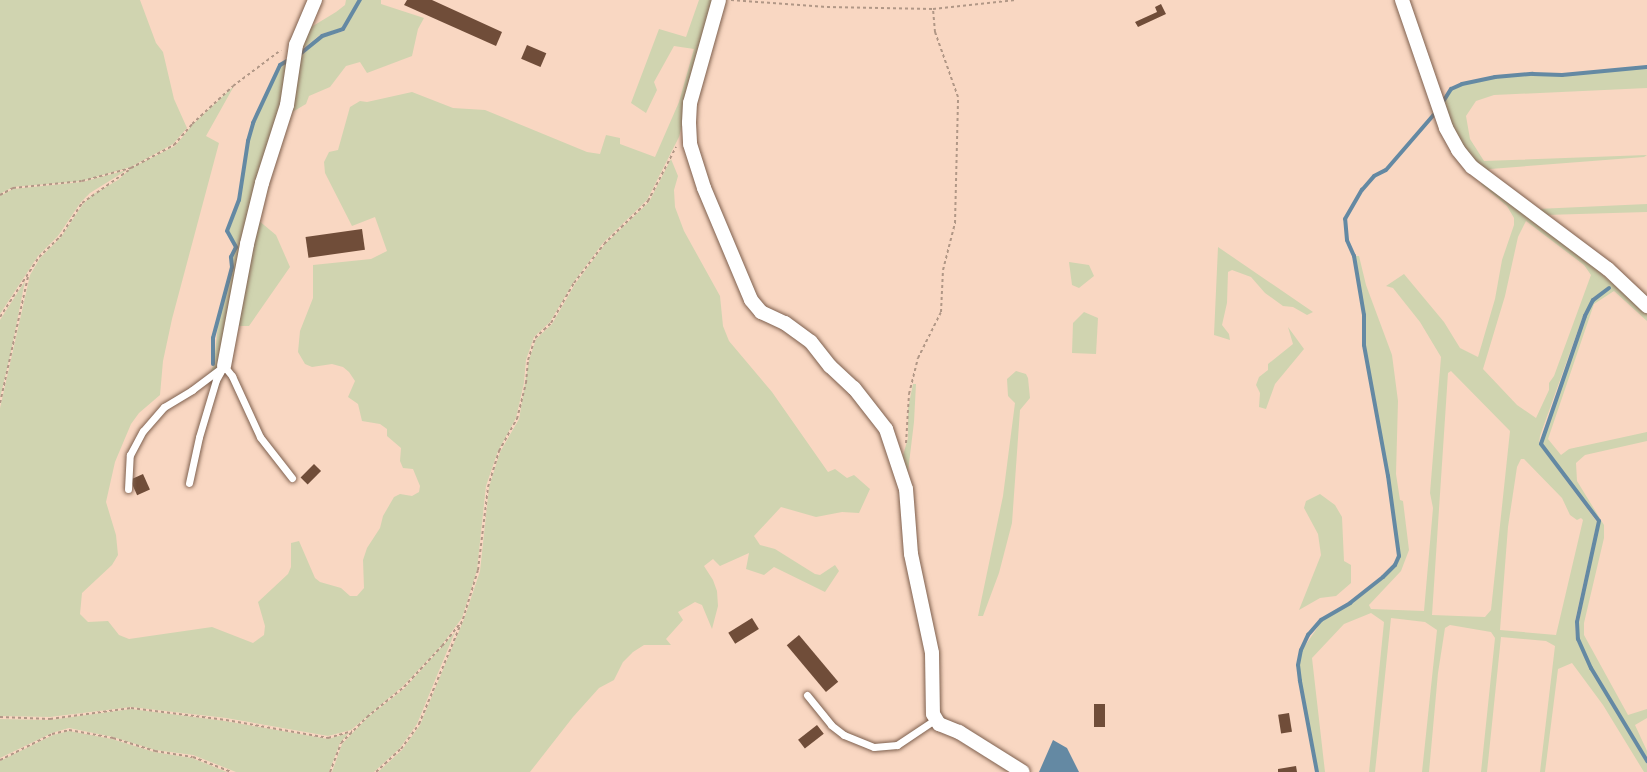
<!DOCTYPE html>
<style>
body{margin:0}
#map{position:relative;width:1647px;height:772px;overflow:hidden;background:#f9d7c2;font-family:Commissioner,sans-serif}
div>[style]{position:absolute}
.green>*{inset:0;background:#d0d4b0}
.water>*{inset:0;background:#6489a3}
.stream>*{height:4px;margin:-2px;padding:0 2px;transform-origin:2px;border-radius:2px;background:#6489a3}
.building>*{inset:0;background:#704d39;transform-origin:0 0}
.path>*{height:2px;margin-top:-1px;transform-origin:0;background:repeating-linear-gradient(90deg,#b19786 0 3px,transparent 0 6px)}
.roads{filter:drop-shadow(0 0 2px #7e604e) drop-shadow(0 0 2px #7e604e)}
.service>*{height:7px;margin:-3.5px;padding:0 3.5px;transform-origin:3.5px;border-radius:3.5px;background:#fff}
.minor>*{height:14px;margin:-7px;padding:0 7px;transform-origin:7px;border-radius:7px;background:#fff}
span{translate:-50% -50%;white-space:nowrap;text-align:center;line-height:1.15;-webkit-text-stroke:6px #f9d7c2;paint-order:stroke}
</style>
<div id="map">
<div class="green">
<i style="clip-path:polygon(0 0,140px 0,156px 43px,163px 52px,174px 99px,187px 128px,173px 144px,131px 167px,81px 181px,13px 187px,0 194px)"></i>
<i style="clip-path:polygon(346px 0,358px 0,342px 28px,321px 34px,299px 52px,303px 32px,336px 12px,345px 5px)"></i>
<i style="clip-path:polygon(361px 0,381px 0,381px 4px,424px 18px,418px 29px,412px 56px,367px 73px,360px 62px,346px 66px,330px 87px,309px 96px,306px 104px,289px 114px,258px 220px,276px 235px,290px 267px,249px 326px,237px 326px,235px 316px,249px 248px,293px 95px,299px 57px,323px 37px,344px 31px)"></i>
<i style="clip-path:polygon(699px 0,715px 0,679px 137px,647px 200px,603px 243px,573px 283px,550px 322px,534px 337px,526px 360px,524px 383px,516px 418px,498px 451px,486px 486px,477px 570px,462px 618px,441px 646px,403px 686px,351px 730px,328px 736px,226px 718px,131px 707px,50px 717px,0 716px,0 408px,30px 275px,40px 258px,61px 237px,83px 204px,92px 195px,118px 180px,131px 168px,175px 146px,193px 124px,234px 86px,206px 136px,219px 143px,172px 319px,163px 361px,160px 395px,139px 413px,131px 424px,115px 462px,106px 502px,116px 535px,118px 555px,112px 565px,82px 593px,80px 614px,88px 622px,108px 621px,119px 635px,129px 639px,212px 627px,253px 643px,264px 635px,265px 626px,258px 602px,288px 574px,291px 567px,291px 543px,299px 541px,315px 578px,320px 582px,341px 588px,350px 596px,357px 596px,364px 588px,363px 560px,367px 548px,380px 528px,383px 516px,394px 497px,400px 494px,412px 496px,419px 492px,420px 486px,413px 469px,403px 468px,400px 461px,401px 448px,387px 436px,387px 429px,380px 424px,362px 421px,358px 404px,348px 397px,355px 381px,349px 372px,343px 367px,332px 364px,312px 367px,305px 364px,298px 352px,300px 331px,313px 298px,313px 265px,371px 259px,387px 251px,375px 217px,352px 226px,325px 173px,324px 162px,329px 152px,338px 150px,350px 107px,360px 101px,367px 102px,412px 92px,453px 108px,485px 110px,587px 152px,600px 154px,606px 135px,620px 138px,620px 144px,655px 157px,679px 102px,694px 49px,674px 46px,654px 82px,657px 90px,646px 113px,631px 103px,659px 29px,686px 37px)"></i>
<i style="clip-path:polygon(291px 59px,223px 366px,208px 377px,214px 364px,218px 323px,233px 267px,232px 257px,237px 247px,229px 231px,240px 200px,249px 141px,254px 124px,281px 66px)"></i>
<i style="clip-path:polygon(1647px 68px,1647px 88px,1494px 95px,1476px 101px,1466px 116px,1470px 139px,1484px 161px,1647px 155px,1644px 157px,1490px 169px,1486px 173px,1464px 152px,1442px 106px,1452px 90px,1463px 85px,1495px 78px,1533px 75px,1562px 76px)"></i>
<i style="clip-path:polygon(671px 159px,678px 176px,674px 190px,675px 207px,684px 231px,720px 296px,723px 326px,729px 341px,772px 392px,828px 472px,835px 469px,847px 478px,854px 475px,870px 489px,859px 513px,842px 512px,816px 517px,781px 507px,754px 536px,760px 545px,775px 549px,815px 574px,820px 575px,835px 565px,839px 571px,825px 592px,774px 567px,764px 575px,746px 569px,749px 553px,720px 566px,713px 559px,704px 566px,713px 580px,717px 591px,718px 606px,712px 629px,702px 605px,695px 602px,678px 612px,683px 620px,666px 639px,671px 645px,644px 645px,633px 652px,623px 662px,614px 680px,599px 688px,573px 717px,530px 772px,378px 772px,402px 750px,420px 725px,464px 619px,480px 571px,489px 487px,500px 452px,519px 419px,529px 360px,536px 339px,552px 324px,575px 284px,605px 244px,649px 202px)"></i>
<i style="clip-path:polygon(127px 170px,90px 193px,81px 202px,58px 236px,38px 256px,0 314px,0 196px,13px 189px,82px 182px)"></i>
<i style="clip-path:polygon(evenodd,1483px 182px,1595px 268px,1647px 314px,1647px 321px,1614px 291px,1594px 304px,1548px 439px,1561px 455px,1569px 449px,1647px 432px,1647px 441px,1585px 455px,1576px 463px,1577px 481px,1604px 525px,1604px 538px,1584px 623px,1584px 635px,1628px 715px,1647px 709px,1647px 718px,1635px 725px,1647px 751px,1647px 758px,1592px 667px,1579px 639px,1579px 622px,1600px 521px,1542px 443px,1586px 317px,1594px 301px,1610px 287px,1592px 299px,1583px 316px,1540px 436px,1539px 444px,1597px 522px,1575px 621px,1576px 639px,1590px 668px,1647px 764px,1647px 772px,1644px 772px,1603px 705px,1572px 663px,1558px 669px,1545px 772px,1540px 772px,1555px 646px,1546px 641px,1501px 637px,1487px 772px,1481px 772px,1495px 638px,1491px 632px,1450px 625px,1445px 628px,1438px 673px,1429px 772px,1422px 772px,1437px 630px,1425px 622px,1391px 618px,1375px 772px,1369px 772px,1384px 622px,1371px 613px,1344px 624px,1312px 658px,1325px 772px,1318px 772px,1301px 681px,1299px 665px,1302px 650px,1322px 621px,1351px 604px,1384px 578px,1396px 565px,1400px 556px,1389px 476px,1365px 344px,1365px 315px,1355px 256px,1359px 256px,1366px 285px,1392px 355px,1398px 401px,1396px 474px,1400px 500px,1403px 501px,1409px 550px,1401px 571px,1369px 605px,1371px 609px,1424px 611px,1433px 508px,1430px 493px,1441px 357px,1420px 322px,1393px 288px,1386px 286px,1404px 274px,1444px 322px,1460px 348px,1478px 357px,1495px 299px,1502px 260px,1514px 225px,1514px 218px,1507px 206px,1481px 184px,1483px 182px,1526px 221px,1584px 265px,1591px 275px,1554px 376px,1549px 383px,1549px 390px,1536px 418px,1517px 405px,1483px 369px,1505px 296px,1518px 237px,1526px 221px,1483px 182px,1451px 371px,1510px 431px,1491px 610px,1485px 617px,1432px 615px,1448px 373px,1451px 371px,1483px 182px,1521px 459px,1524px 459px,1562px 498px,1570px 515px,1577px 520px,1581px 518px,1583px 520px,1556px 635px,1500px 630px,1508px 527px,1517px 467px,1521px 459px)"></i>
<i style="clip-path:polygon(1647px 204px,1647px 212px,1545px 215px,1537px 209px)"></i>
<i style="clip-path:polygon(1218px 247px,1313px 312px,1307px 315px,1293px 307px,1283px 306px,1265px 293px,1251px 277px,1232px 270px,1228px 272px,1227px 303px,1222px 325px,1229px 334px,1230px 340px,1214px 335px)"></i>
<i style="clip-path:polygon(1069px 262px,1089px 265px,1094px 276px,1079px 288px,1072px 285px)"></i>
<i style="clip-path:polygon(25px 281px,11px 352px,0 398px,0 320px)"></i>
<i style="clip-path:polygon(1084px 312px,1098px 318px,1096px 354px,1072px 353px,1073px 323px)"></i>
<i style="clip-path:polygon(1288px 327px,1304px 349px,1275px 384px,1266px 409px,1259px 407px,1260px 393px,1256px 385px,1259px 377px,1268px 370px,1268px 364px,1293px 344px)"></i>
<i style="clip-path:polygon(1016px 371px,1026px 374px,1028px 378px,1030px 398px,1020px 410px,1012px 523px,999px 573px,983px 616px,978px 616px,1003px 496px,1015px 403px,1008px 396px,1007px 379px)"></i>
<i style="clip-path:polygon(913px 384px,916px 384px,914px 422px,907px 480px,902px 459px,908px 438px,908px 408px)"></i>
<i style="clip-path:polygon(1320px 494px,1335px 505px,1342px 517px,1344px 561px,1351px 565px,1351px 583px,1336px 596px,1320px 598px,1299px 610px,1321px 555px,1318px 534px,1304px 508px,1306px 501px)"></i>
<i style="clip-path:polygon(455px 632px,417px 724px,400px 748px,374px 772px,332px 772px,342px 744px,368px 717px,405px 688px)"></i>
<i style="clip-path:polygon(131px 709px,225px 721px,328px 739px,349px 733px,340px 743px,329px 772px,236px 772px,193px 755px,155px 750px,113px 737px,69px 728px,52px 733px,0 758px,0 719px,50px 720px)"></i>
<i style="clip-path:polygon(69px 731px,112px 739px,154px 752px,192px 758px,227px 772px,0 772px,0 761px,53px 735px)"></i>
</div>
<div class="water">
<i style="clip-path:polygon(1053px 740px,1067px 748px,1079px 772px,1039px 772px)"></i>
</div>
<div class="stream">
<i style="left:300px;top:54px;width:28px;rotate:-39deg"></i>
<i style="left:322px;top:36px;width:22px;rotate:-18deg"></i>
<i style="left:343px;top:29px;width:34px;rotate:-60deg"></i>
<i style="left:1441px;top:105px;width:19px;rotate:-58deg"></i>
<i style="left:1451px;top:89px;width:12px;rotate:-24deg"></i>
<i style="left:1462px;top:84px;width:34px;rotate:-12deg"></i>
<i style="left:1495px;top:77px;width:38px;rotate:-5deg"></i>
<i style="left:1533px;top:74px;width:29px;rotate:2deg"></i>
<i style="left:1562px;top:75px;width:85px;rotate:-5.4deg"></i>
<i style="left:1609px;top:288px;width:20px;rotate:143deg"></i>
<i style="left:1593px;top:300px;width:18px;rotate:117deg"></i>
<i style="left:1585px;top:316px;width:135px;rotate:109deg"></i>
<i style="left:1541px;top:444px;width:96px;rotate:53deg"></i>
<i style="left:1599px;top:521px;width:103px;rotate:102.3deg"></i>
<i style="left:1577px;top:622px;width:17px;rotate:87deg"></i>
<i style="left:1578px;top:639px;width:32px;rotate:66deg"></i>
<i style="left:1591px;top:668px;width:109px;rotate:58.9deg"></i>
<i style="left:213px;top:364px;width:26px;rotate:-90deg"></i>
<i style="left:213px;top:338px;width:73px;rotate:-75deg"></i>
<i style="left:232px;top:267px;width:10px;rotate:-96deg"></i>
<i style="left:231px;top:257px;width:11px;rotate:-63deg"></i>
<i style="left:236px;top:247px;width:18px;rotate:-119deg"></i>
<i style="left:227px;top:231px;width:33px;rotate:-69deg"></i>
<i style="left:239px;top:200px;width:60px;rotate:-81.3deg"></i>
<i style="left:248px;top:141px;width:19px;rotate:-74deg"></i>
<i style="left:253px;top:123px;width:64px;rotate:-65deg"></i>
<i style="left:280px;top:65px;width:8px;rotate:-30deg"></i>
<i style="left:1317px;top:772px;width:93px;rotate:-100.6deg"></i>
<i style="left:1300px;top:681px;width:16px;rotate:-97deg"></i>
<i style="left:1298px;top:665px;width:15px;rotate:-79deg"></i>
<i style="left:1301px;top:650px;width:17px;rotate:-65deg"></i>
<i style="left:1308px;top:635px;width:20px;rotate:-49deg"></i>
<i style="left:1321px;top:620px;width:34px;rotate:-30deg"></i>
<i style="left:1350px;top:603px;width:42px;rotate:-38.2deg"></i>
<i style="left:1383px;top:577px;width:17px;rotate:-45deg"></i>
<i style="left:1395px;top:565px;width:10px;rotate:-66deg"></i>
<i style="left:1399px;top:556px;width:81px;rotate:-97.8deg"></i>
<i style="left:1388px;top:476px;width:133px;rotate:-100.4deg"></i>
<i style="left:1364px;top:345px;width:30px;rotate:-90deg"></i>
<i style="left:1364px;top:315px;width:60px;rotate:-99.6deg"></i>
<i style="left:1354px;top:256px;width:17px;rotate:-114deg"></i>
<i style="left:1347px;top:240px;width:21px;rotate:-95deg"></i>
<i style="left:1345px;top:219px;width:34px;rotate:-60deg"></i>
<i style="left:1362px;top:190px;width:18px;rotate:-49deg"></i>
<i style="left:1374px;top:176px;width:13px;rotate:-27deg"></i>
<i style="left:1386px;top:170px;width:78px;rotate:-49.2deg"></i>
</div>
<div class="building">
<i style="clip-path:polygon(407px 0,432px 0,502px 32px,496px 46px,404px 5px)"></i>
<i style="clip-path:polygon(1161px 4px,1166px 14px,1138px 27px,1135px 22px,1157px 12px,1155px 7px)"></i>
<i style="left:527px;top:45px;width:21px;height:15px;rotate:23deg"></i>
<i style="left:362px;top:229px;width:21px;height:57px;rotate:82deg"></i>
<i style="left:314px;top:464px;width:10px;height:19px;rotate:45deg"></i>
<i style="left:143px;top:474px;width:17px;height:14px;rotate:66deg"></i>
<i style="left:752px;top:618px;width:13px;height:28px;rotate:58deg"></i>
<i style="left:799px;top:635px;width:61px;height:16px;rotate:50deg"></i>
<i style="left:1094px;top:704px;width:11px;height:23px"></i>
<i style="left:1289px;top:713px;width:19px;height:11px;rotate:81deg"></i>
<i style="left:817px;top:725px;width:11px;height:24px;rotate:52deg"></i>
<i style="clip-path:polygon(1296px 766px,1297px 772px,1278px 772px,1278px 769px)"></i>
</div>
<div class="path">
<i style="left:731px;top:0;width:96px;rotate:4.2deg"></i>
<i style="left:827px;top:7px;width:106px;rotate:1.1deg"></i>
<i style="left:933px;top:9px;width:83px;rotate:-6.2deg"></i>
<i style="left:0;top:195px;width:15px;rotate:-28deg"></i>
<i style="left:13px;top:188px;width:69px;rotate:-5.8deg"></i>
<i style="left:82px;top:181px;width:51px;rotate:-14.9deg"></i>
<i style="left:131px;top:168px;width:49px;rotate:-28.1deg"></i>
<i style="left:174px;top:145px;width:28px;rotate:-49deg"></i>
<i style="left:192px;top:124px;width:56px;rotate:-42.8deg"></i>
<i style="left:233px;top:86px;width:60px;rotate:-36.9deg"></i>
<i style="left:0;top:317px;width:72px;rotate:-57deg"></i>
<i style="left:39px;top:257px;width:29px;rotate:-44deg"></i>
<i style="left:60px;top:237px;width:40px;rotate:-57.1deg"></i>
<i style="left:82px;top:203px;width:57px;rotate:-35.1deg"></i>
<i style="left:0;top:403px;width:129px;rotate:-77.5deg"></i>
<i style="left:906px;top:443px;width:49px;rotate:-86.5deg"></i>
<i style="left:909px;top:394px;width:37px;rotate:-76deg"></i>
<i style="left:918px;top:358px;width:51px;rotate:-63.4deg"></i>
<i style="left:941px;top:312px;width:42px;rotate:-87.3deg"></i>
<i style="left:943px;top:270px;width:49px;rotate:-75.7deg"></i>
<i style="left:955px;top:223px;width:126px;rotate:-88.6deg"></i>
<i style="left:958px;top:97px;width:69px;rotate:-109.5deg"></i>
<i style="left:935px;top:32px;width:23px;rotate:-95deg"></i>
<i style="left:0;top:717px;width:50px;rotate:2.3deg"></i>
<i style="left:50px;top:719px;width:82px;rotate:-7.7deg"></i>
<i style="left:131px;top:708px;width:96px;rotate:7.2deg"></i>
<i style="left:226px;top:720px;width:104px;rotate:10deg"></i>
<i style="left:328px;top:738px;width:25px;rotate:-16deg"></i>
<i style="left:0;top:760px;width:58px;rotate:-26.6deg"></i>
<i style="left:52px;top:734px;width:17px;rotate:-13deg"></i>
<i style="left:69px;top:730px;width:45px;rotate:10.3deg"></i>
<i style="left:113px;top:738px;width:44px;rotate:17.2deg"></i>
<i style="left:155px;top:751px;width:38px;rotate:9deg"></i>
<i style="left:193px;top:757px;width:41px;rotate:21.5deg"></i>
<i style="left:330px;top:772px;width:31px;rotate:-69deg"></i>
<i style="left:341px;top:743px;width:37px;rotate:-45deg"></i>
<i style="left:367px;top:717px;width:48px;rotate:-39deg"></i>
<i style="left:404px;top:687px;width:56px;rotate:-47.2deg"></i>
<i style="left:442px;top:646px;width:28px;rotate:-51deg"></i>
<i style="left:376px;top:772px;width:34px;rotate:-43deg"></i>
<i style="left:401px;top:749px;width:31px;rotate:-54deg"></i>
<i style="left:419px;top:724px;width:114px;rotate:-67.3deg"></i>
<i style="left:463px;top:619px;width:51px;rotate:-73deg"></i>
<i style="left:478px;top:570px;width:84px;rotate:-83.1deg"></i>
<i style="left:488px;top:487px;width:38px;rotate:-73deg"></i>
<i style="left:499px;top:451px;width:37px;rotate:-61deg"></i>
<i style="left:517px;top:419px;width:37px;rotate:-76deg"></i>
<i style="left:526px;top:383px;width:23px;rotate:-85deg"></i>
<i style="left:528px;top:360px;width:23px;rotate:-72deg"></i>
<i style="left:535px;top:338px;width:22px;rotate:-43deg"></i>
<i style="left:551px;top:323px;width:46px;rotate:-60.1deg"></i>
<i style="left:574px;top:283px;width:49px;rotate:-52.4deg"></i>
<i style="left:604px;top:244px;width:62px;rotate:-44.3deg"></i>
<i style="left:648px;top:201px;width:61px;rotate:-62.6deg"></i>
</div>
<div class="roads">
<div class="service">
<i style="left:224px;top:366px;width:13px;rotate:51deg"></i>
<i style="left:232px;top:376px;width:67px;rotate:65.3deg"></i>
<i style="left:260px;top:437px;width:52px;rotate:52deg"></i>
<i style="left:189px;top:483px;width:47px;rotate:-77.7deg"></i>
<i style="left:199px;top:437px;width:59px;rotate:-73.4deg"></i>
<i style="left:216px;top:380px;width:10px;rotate:-61deg"></i>
<i style="left:128px;top:489px;width:34px;rotate:-87deg"></i>
<i style="left:130px;top:455px;width:27px;rotate:-62deg"></i>
<i style="left:143px;top:431px;width:32px;rotate:-49deg"></i>
<i style="left:164px;top:407px;width:33px;rotate:-31deg"></i>
<i style="left:192px;top:390px;width:40px;rotate:-37deg"></i>
<i style="left:807px;top:695px;width:38px;rotate:51deg"></i>
<i style="left:831px;top:725px;width:16px;rotate:38deg"></i>
<i style="left:844px;top:735px;width:32px;rotate:22deg"></i>
<i style="left:874px;top:747px;width:23px;rotate:-5deg"></i>
<i style="left:897px;top:745px;width:47px;rotate:-33.7deg"></i>
</div>
<div class="minor">
<i style="left:719px;top:0;width:107px;rotate:105.7deg"></i>
<i style="left:690px;top:103px;width:20px;rotate:93deg"></i>
<i style="left:689px;top:123px;width:21px;rotate:87deg"></i>
<i style="left:690px;top:144px;width:46px;rotate:72.3deg"></i>
<i style="left:704px;top:188px;width:121px;rotate:67.2deg"></i>
<i style="left:751px;top:300px;width:16px;rotate:50deg"></i>
<i style="left:761px;top:312px;width:26px;rotate:25deg"></i>
<i style="left:785px;top:323px;width:32px;rotate:36deg"></i>
<i style="left:811px;top:342px;width:31px;rotate:52deg"></i>
<i style="left:830px;top:366px;width:33px;rotate:43deg"></i>
<i style="left:854px;top:388px;width:52px;rotate:52deg"></i>
<i style="left:886px;top:429px;width:63px;rotate:71.6deg"></i>
<i style="left:906px;top:489px;width:65px;rotate:85.6deg"></i>
<i style="left:911px;top:554px;width:101px;rotate:78deg"></i>
<i style="left:932px;top:653px;width:61px;rotate:89.1deg"></i>
<i style="left:933px;top:714px;width:12px;rotate:59deg"></i>
<i style="left:939px;top:724px;width:22px;rotate:22deg"></i>
<i style="left:959px;top:732px;width:75px;rotate:32deg"></i>
<i style="left:1402px;top:0;width:135px;rotate:71deg"></i>
<i style="left:1446px;top:128px;width:25px;rotate:61deg"></i>
<i style="left:1458px;top:150px;width:22px;rotate:51deg"></i>
<i style="left:1472px;top:167px;width:170px;rotate:36.9deg"></i>
<i style="left:1608px;top:269px;width:54px;rotate:43.5deg"></i>
<i style="left:224px;top:366px;width:124px;rotate:-79.3deg"></i>
<i style="left:247px;top:244px;width:63px;rotate:-76.2deg"></i>
<i style="left:262px;top:183px;width:82px;rotate:-72.2deg"></i>
<i style="left:287px;top:105px;width:61px;rotate:-81.5deg"></i>
<i style="left:296px;top:45px;width:49px;rotate:-67.1deg"></i>
</div>
</div>
</div>
